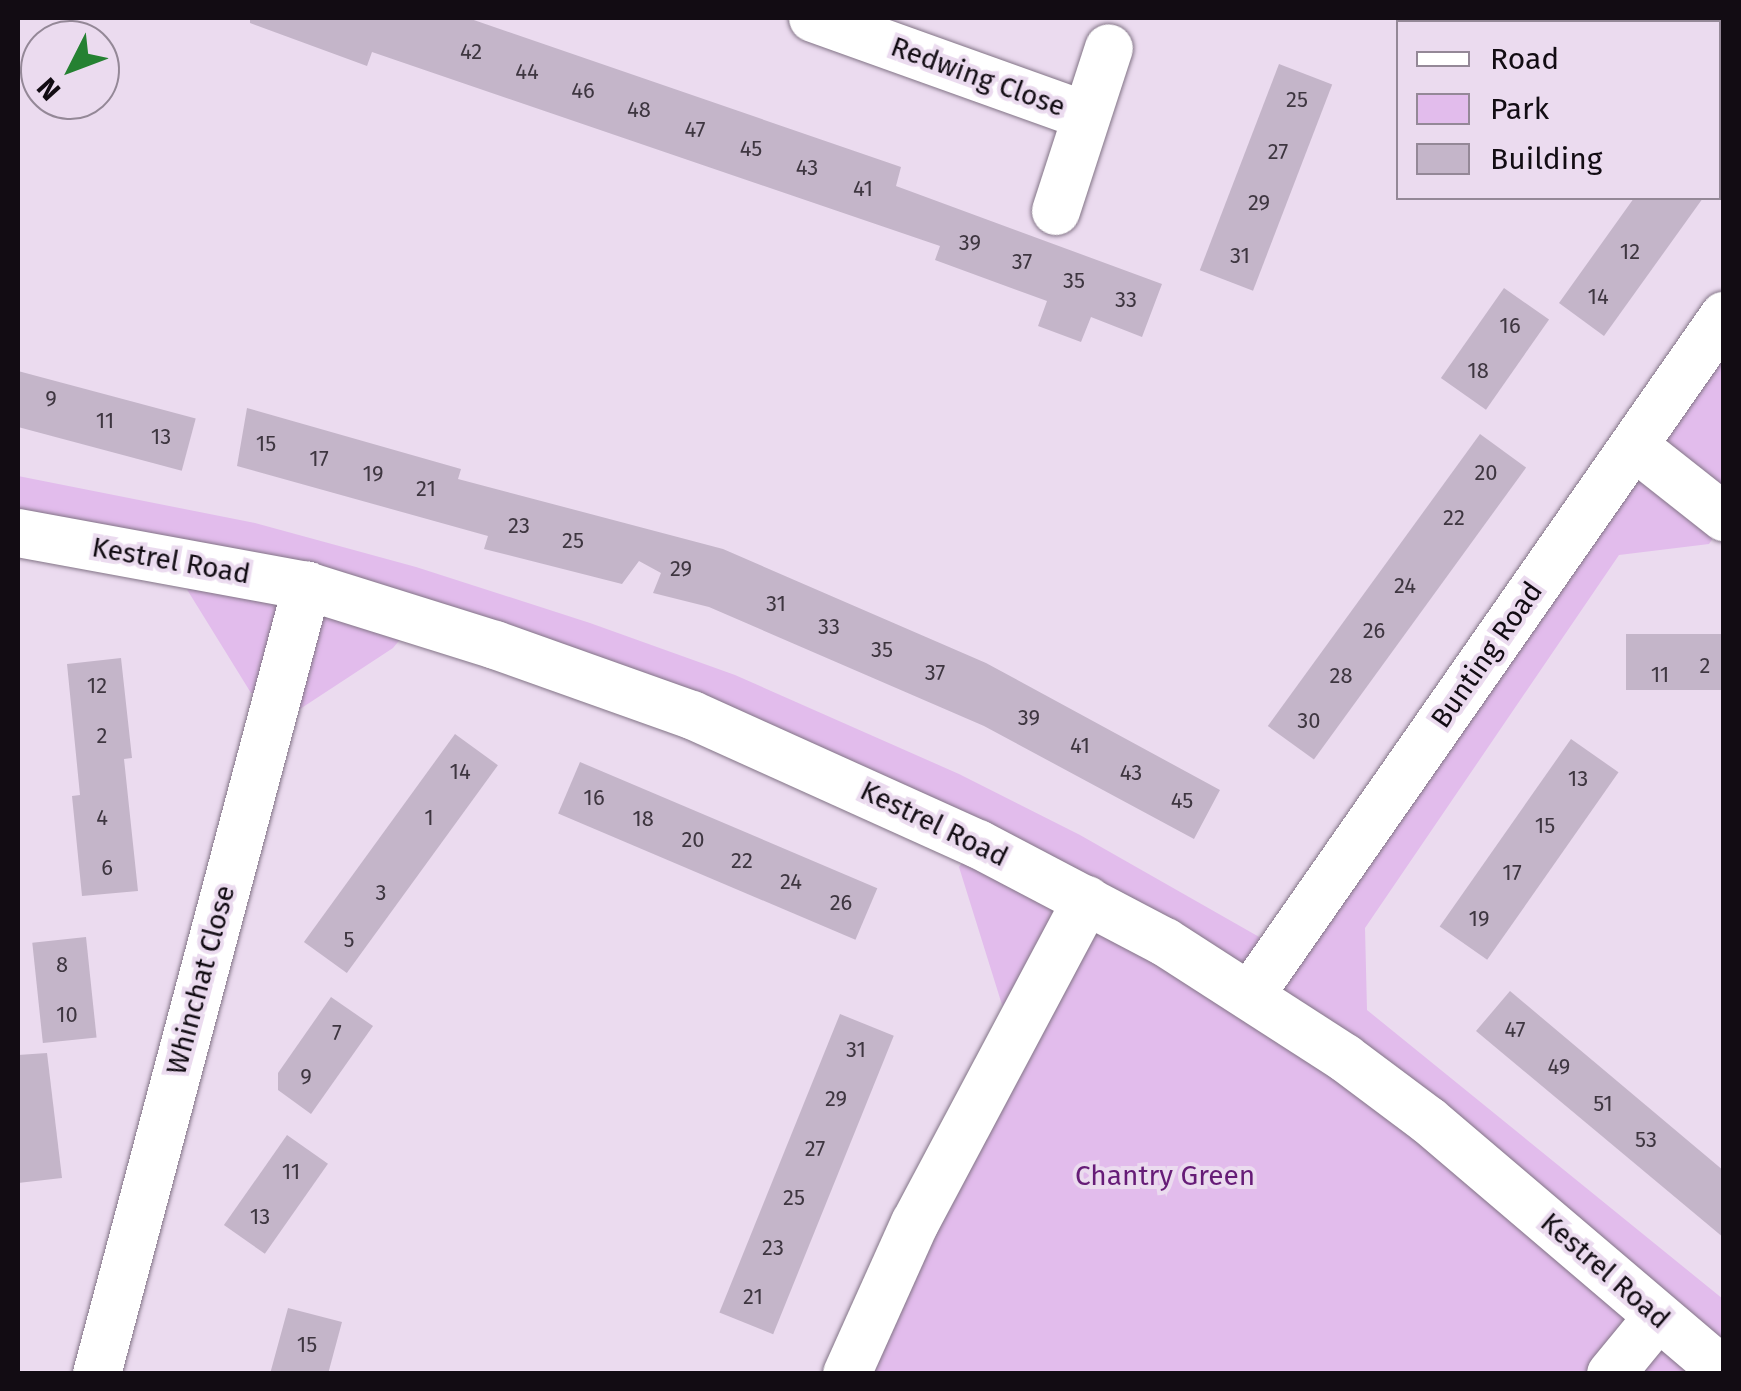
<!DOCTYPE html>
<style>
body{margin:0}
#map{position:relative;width:1741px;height:1391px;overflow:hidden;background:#ebdbef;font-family:"Fira Sans",sans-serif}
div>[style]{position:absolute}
.green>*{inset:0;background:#e2bcec}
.building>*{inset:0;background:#c4b5c9;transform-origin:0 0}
.roads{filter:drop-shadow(0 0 2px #827486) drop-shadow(0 0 2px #827486)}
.street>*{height:48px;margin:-24px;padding:0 24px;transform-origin:24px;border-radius:24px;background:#fff}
span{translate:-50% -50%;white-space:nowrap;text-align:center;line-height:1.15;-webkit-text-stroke:8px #ebdbef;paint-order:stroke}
.number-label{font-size:22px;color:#3e3640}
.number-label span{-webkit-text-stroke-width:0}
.street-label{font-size:28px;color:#120c13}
.park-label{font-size:28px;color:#661c77}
.frame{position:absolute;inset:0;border:20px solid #120c13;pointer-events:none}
.legend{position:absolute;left:1396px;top:20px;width:325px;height:180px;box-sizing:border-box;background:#ebdbef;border:2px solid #948897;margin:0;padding:12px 18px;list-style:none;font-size:30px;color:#120c13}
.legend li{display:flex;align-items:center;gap:20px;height:50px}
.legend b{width:50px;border:2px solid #948897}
.north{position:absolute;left:20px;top:20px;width:100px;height:100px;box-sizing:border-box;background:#ebdbef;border:2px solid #948897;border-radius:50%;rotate:228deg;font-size:28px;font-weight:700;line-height:40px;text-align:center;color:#120c13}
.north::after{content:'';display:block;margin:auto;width:35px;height:45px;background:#258132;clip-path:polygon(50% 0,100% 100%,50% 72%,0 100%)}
</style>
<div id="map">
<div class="green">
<i style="clip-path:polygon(1723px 316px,1723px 523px,1709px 544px,1619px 555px,1365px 928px,1367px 1010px,1723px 1299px,1723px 1373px,847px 1373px,1013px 1040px,959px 867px,977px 845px,416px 620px,393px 648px,300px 709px,251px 693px,170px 562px,18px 533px,18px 476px,255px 523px,416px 567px,590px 623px,735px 675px,959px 774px,1080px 835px,1282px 950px)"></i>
</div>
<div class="building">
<i style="clip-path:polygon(250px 18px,468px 18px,901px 167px,896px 186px,1162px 284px,1142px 337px,1091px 317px,1081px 342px,1038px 326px,1047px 301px,935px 260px,940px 246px,372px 52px,367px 66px,250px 23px)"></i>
<i style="left:1279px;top:64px;width:57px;height:221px;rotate:21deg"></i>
<i style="clip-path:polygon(1634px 198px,1703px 198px,1604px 336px,1559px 303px)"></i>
<i style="left:1504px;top:288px;width:55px;height:110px;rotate:35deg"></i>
<i style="left:18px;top:371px;width:184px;height:54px;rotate:15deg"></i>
<i style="clip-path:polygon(247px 408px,461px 469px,458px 479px,723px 549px,986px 663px,1220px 790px,1194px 839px,984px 726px,709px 607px,653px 593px,661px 573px,639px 561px,622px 584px,484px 549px,488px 536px,237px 466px)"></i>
<i style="left:1480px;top:434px;width:57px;height:361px;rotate:36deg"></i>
<i style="left:1724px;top:634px;width:56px;height:98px;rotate:90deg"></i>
<i style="clip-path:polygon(121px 658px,132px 758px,124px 759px,138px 891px,82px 896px,72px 796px,80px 795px,67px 664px)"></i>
<i style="left:455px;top:734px;width:53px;height:257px;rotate:36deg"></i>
<i style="left:1571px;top:739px;width:58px;height:229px;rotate:35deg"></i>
<i style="left:580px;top:762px;width:323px;height:56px;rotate:23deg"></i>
<i style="left:86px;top:937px;width:101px;height:54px;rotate:84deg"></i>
<i style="clip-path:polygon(1510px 991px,1724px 1171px,1724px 1238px,1476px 1031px)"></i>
<i style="clip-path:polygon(331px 997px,373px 1026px,311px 1114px,278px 1090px,278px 1073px)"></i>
<i style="left:840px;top:1014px;width:58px;height:322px;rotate:22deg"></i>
<i style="clip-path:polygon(47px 1053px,62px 1178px,18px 1183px,18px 1055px)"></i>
<i style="left:287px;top:1135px;width:50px;height:110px;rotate:35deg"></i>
<i style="clip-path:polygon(288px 1308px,342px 1322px,328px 1374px,270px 1374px)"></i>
</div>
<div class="roads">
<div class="street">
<i style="left:813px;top:18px;width:290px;rotate:19.7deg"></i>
<i style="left:1056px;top:211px;width:171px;rotate:-72deg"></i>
<i style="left:1634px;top:446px;width:115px;rotate:38.3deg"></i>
<i style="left:18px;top:533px;width:294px;rotate:10.4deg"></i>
<i style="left:307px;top:586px;width:197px;rotate:17.4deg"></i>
<i style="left:495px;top:645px;width:209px;rotate:19.6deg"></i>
<i style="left:692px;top:715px;width:314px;rotate:24.3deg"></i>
<i style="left:978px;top:844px;width:211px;rotate:27.7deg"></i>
<i style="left:1165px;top:942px;width:214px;rotate:32.8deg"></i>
<i style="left:1345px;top:1058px;width:104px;rotate:36.8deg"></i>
<i style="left:1428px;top:1120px;width:389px;rotate:40.4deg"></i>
<i style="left:1251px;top:994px;width:827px;rotate:-55.1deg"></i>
<i style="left:97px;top:1374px;width:816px;rotate:-75.08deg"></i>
<i style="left:847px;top:1374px;width:166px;rotate:-65.8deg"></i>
<i style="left:915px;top:1223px;width:366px;rotate:-62deg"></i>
<i style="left:1611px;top:1374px;width:72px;rotate:-50.6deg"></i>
</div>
</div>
<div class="number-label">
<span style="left:471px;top:52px">42</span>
<span style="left:527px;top:72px">44</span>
<span style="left:583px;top:91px">46</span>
<span style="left:1297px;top:100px">25</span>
<span style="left:639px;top:110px">48</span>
<span style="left:695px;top:130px">47</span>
<span style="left:751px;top:149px">45</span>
<span style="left:1278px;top:152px">27</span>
<span style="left:807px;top:168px">43</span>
<span style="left:863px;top:189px">41</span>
<span style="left:1259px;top:203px">29</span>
<span style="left:970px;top:243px">39</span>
<span style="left:1630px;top:252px">12</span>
<span style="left:1240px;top:256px">31</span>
<span style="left:1022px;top:262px">37</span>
<span style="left:1074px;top:281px">35</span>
<span style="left:1598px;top:297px">14</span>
<span style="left:1126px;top:300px">33</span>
<span style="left:1510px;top:326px">16</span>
<span style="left:1478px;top:371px">18</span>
<span style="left:51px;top:399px">9</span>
<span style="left:105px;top:421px">11</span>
<span style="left:161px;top:437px">13</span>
<span style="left:266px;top:444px">15</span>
<span style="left:319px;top:459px">17</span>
<span style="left:1486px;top:473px">20</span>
<span style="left:373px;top:474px">19</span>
<span style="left:426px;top:489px">21</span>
<span style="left:1454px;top:518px">22</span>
<span style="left:519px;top:526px">23</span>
<span style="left:573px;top:541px">25</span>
<span style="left:681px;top:569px">29</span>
<span style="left:1405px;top:586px">24</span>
<span style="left:776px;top:604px">31</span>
<span style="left:829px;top:627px">33</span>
<span style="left:1374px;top:631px">26</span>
<span style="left:882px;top:650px">35</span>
<span style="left:1705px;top:666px">2</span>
<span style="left:935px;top:673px">37</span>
<span style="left:1660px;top:675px">11</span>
<span style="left:1341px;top:676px">28</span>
<span style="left:97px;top:686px">12</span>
<span style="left:1029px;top:718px">39</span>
<span style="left:1309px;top:721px">30</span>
<span style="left:102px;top:736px">2</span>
<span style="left:1080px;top:746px">41</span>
<span style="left:460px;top:772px">14</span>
<span style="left:1131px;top:773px">43</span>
<span style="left:1578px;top:779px">13</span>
<span style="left:594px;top:798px">16</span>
<span style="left:1182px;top:801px">45</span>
<span style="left:102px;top:818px">4</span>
<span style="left:429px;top:818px">1</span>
<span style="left:643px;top:819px">18</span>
<span style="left:1545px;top:826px">15</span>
<span style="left:693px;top:840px">20</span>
<span style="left:742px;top:861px">22</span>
<span style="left:107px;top:868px">6</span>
<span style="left:1512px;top:873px">17</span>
<span style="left:791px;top:882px">24</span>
<span style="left:381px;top:893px">3</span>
<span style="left:841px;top:903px">26</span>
<span style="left:1479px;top:919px">19</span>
<span style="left:349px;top:940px">5</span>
<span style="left:62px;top:965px">8</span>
<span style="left:67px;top:1015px">10</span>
<span style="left:1515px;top:1030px">47</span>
<span style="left:337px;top:1033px">7</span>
<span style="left:856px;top:1050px">31</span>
<span style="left:1559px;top:1067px">49</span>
<span style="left:306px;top:1077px">9</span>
<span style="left:836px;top:1099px">29</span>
<span style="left:1603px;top:1104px">51</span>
<span style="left:1646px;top:1140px">53</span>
<span style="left:815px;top:1149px">27</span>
<span style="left:291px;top:1172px">11</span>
<span style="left:794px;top:1198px">25</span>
<span style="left:260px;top:1217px">13</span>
<span style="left:773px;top:1248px">23</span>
<span style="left:753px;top:1297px">21</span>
<span style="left:307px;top:1345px">15</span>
</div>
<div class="street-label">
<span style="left:978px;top:77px;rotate:20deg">Redwing Close</span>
<span style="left:171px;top:561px;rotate:10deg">Kestrel Road</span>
<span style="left:1487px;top:655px;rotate:-55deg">Bunting Road</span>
<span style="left:934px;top:824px;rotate:26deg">Kestrel Road</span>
<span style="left:201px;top:980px;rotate:-75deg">Whinchat Close</span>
<span style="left:1605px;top:1271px;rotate:41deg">Kestrel Road</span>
</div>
<div class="park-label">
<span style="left:1165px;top:1176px">Chantry Green</span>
</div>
<div class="frame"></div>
<ul class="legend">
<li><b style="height:12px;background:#fff"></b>Road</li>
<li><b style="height:28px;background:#e2bcec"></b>Park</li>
<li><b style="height:28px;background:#c4b5c9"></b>Building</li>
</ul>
<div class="north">N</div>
</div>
